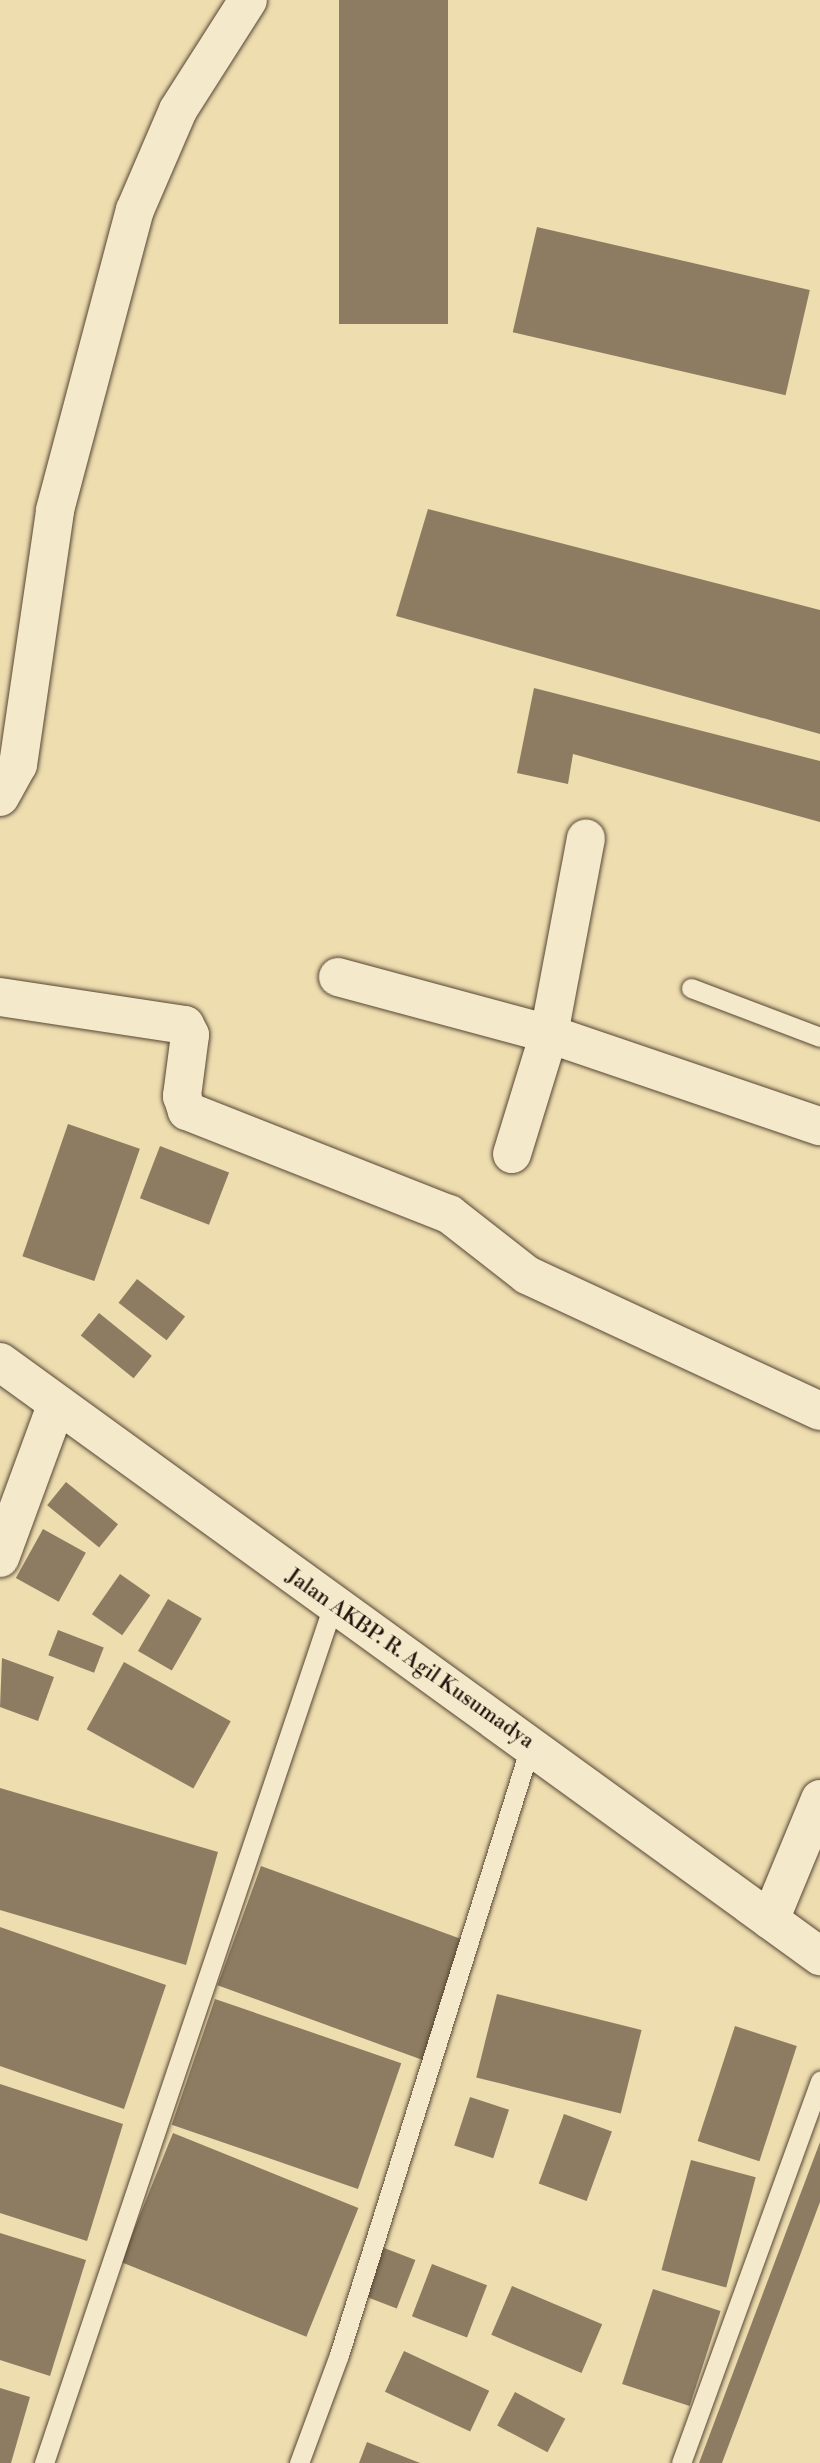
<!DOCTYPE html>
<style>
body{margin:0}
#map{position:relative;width:820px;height:2463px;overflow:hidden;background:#eeddaf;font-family:"Libre Bodoni",serif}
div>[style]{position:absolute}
.building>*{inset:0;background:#8d7c61;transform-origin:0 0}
.roads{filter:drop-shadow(0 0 2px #564635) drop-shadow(0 0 2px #564635)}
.lane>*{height:19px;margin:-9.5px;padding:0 9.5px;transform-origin:9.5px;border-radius:9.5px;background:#f4e9cb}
.street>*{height:38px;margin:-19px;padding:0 19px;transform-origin:19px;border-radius:19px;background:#f4e9cb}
.secondary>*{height:38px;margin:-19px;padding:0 19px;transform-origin:19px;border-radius:19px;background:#f4e9cb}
span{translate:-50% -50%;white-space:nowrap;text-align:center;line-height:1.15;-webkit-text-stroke:5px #f4e9cb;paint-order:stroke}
.street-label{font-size:21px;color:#23130c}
</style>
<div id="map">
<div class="building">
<i style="left:339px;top:0;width:109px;height:324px"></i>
<i style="left:537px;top:227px;width:280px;height:108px;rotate:13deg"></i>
<i style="clip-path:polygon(428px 509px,820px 610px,820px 734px,396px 616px)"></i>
<i style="clip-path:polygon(534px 688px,820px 761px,820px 822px,573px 754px,568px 784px,517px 773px)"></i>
<i style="left:68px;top:1124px;width:76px;height:140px;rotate:19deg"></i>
<i style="left:160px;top:1146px;width:74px;height:56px;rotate:21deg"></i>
<i style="left:137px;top:1279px;width:61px;height:30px;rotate:38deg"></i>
<i style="left:99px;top:1313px;width:68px;height:29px;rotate:39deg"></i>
<i style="left:66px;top:1482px;width:67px;height:30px;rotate:39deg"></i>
<i style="left:43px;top:1529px;width:49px;height:56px;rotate:29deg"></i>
<i style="left:120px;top:1574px;width:37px;height:49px;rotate:35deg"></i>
<i style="left:168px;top:1599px;width:39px;height:60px;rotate:30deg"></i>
<i style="left:58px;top:1630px;width:49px;height:27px;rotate:21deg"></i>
<i style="clip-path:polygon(2px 1658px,54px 1677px,38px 1721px,0 1707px)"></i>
<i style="left:124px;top:1662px;width:122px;height:77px;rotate:29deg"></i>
<i style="clip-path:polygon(0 1788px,218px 1852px,186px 1965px,0 1910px)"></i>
<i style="left:261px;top:1866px;width:219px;height:127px;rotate:20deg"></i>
<i style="clip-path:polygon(0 1927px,166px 1985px,124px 2109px,0 2066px)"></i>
<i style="left:497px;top:1994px;width:149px;height:86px;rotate:14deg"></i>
<i style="left:215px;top:1999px;width:197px;height:133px;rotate:19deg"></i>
<i style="left:735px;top:2026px;width:65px;height:121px;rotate:18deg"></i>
<i style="clip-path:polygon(0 2084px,123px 2124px,87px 2241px,0 2213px)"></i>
<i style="left:470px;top:2097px;width:41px;height:51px;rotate:18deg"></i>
<i style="left:564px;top:2114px;width:51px;height:74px;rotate:20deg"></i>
<i style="left:173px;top:2133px;width:200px;height:139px;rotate:22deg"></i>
<i style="clip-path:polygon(820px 2142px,820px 2202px,722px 2463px,699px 2463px)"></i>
<i style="left:691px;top:2160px;width:67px;height:114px;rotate:15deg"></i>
<i style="clip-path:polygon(0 2233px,86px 2260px,50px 2376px,0 2360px)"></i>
<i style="left:379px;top:2246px;width:39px;height:52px;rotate:21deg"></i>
<i style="left:432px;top:2264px;width:59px;height:56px;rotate:21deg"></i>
<i style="left:512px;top:2286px;width:98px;height:53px;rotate:23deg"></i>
<i style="left:653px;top:2289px;width:71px;height:100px;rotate:18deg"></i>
<i style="left:404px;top:2351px;width:94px;height:45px;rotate:25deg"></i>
<i style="clip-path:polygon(0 2388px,30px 2397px,11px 2463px,0 2463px)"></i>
<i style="left:515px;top:2392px;width:57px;height:38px;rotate:28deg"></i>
<i style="clip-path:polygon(367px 2442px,420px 2463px,359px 2463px)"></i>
</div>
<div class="roads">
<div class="lane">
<i style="left:691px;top:988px;width:138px;rotate:20.8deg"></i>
<i style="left:44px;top:2463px;width:905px;rotate:-71.38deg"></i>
<i style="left:299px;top:2463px;width:115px;rotate:-69.7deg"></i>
<i style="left:339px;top:2355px;width:640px;rotate:-72.56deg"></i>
<i style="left:681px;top:2463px;width:407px;rotate:-70deg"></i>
</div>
<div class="street">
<i style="left:0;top:797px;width:37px;rotate:-61deg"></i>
<i style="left:18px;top:765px;width:258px;rotate:-81.7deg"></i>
<i style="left:55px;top:510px;width:310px;rotate:-75.1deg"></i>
<i style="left:135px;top:210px;width:109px;rotate:-66.7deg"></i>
<i style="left:178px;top:110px;width:130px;rotate:-57.5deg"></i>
<i style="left:338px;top:977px;width:219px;rotate:15.1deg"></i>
<i style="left:549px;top:1034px;width:286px;rotate:18.8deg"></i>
<i style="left:0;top:997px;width:187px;rotate:8.6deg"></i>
<i style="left:185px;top:1025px;width:11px;rotate:63deg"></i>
<i style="left:190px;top:1035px;width:62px;rotate:97.5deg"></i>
<i style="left:182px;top:1096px;width:16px;rotate:72deg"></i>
<i style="left:187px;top:1111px;width:282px;rotate:21.5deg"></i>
<i style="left:449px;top:1214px;width:99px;rotate:38deg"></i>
<i style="left:527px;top:1275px;width:323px;rotate:24.9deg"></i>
<i style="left:512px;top:1154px;width:126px;rotate:-72.9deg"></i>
<i style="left:549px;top:1034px;width:199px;rotate:-79.3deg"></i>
<i style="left:0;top:1558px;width:162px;rotate:-69.8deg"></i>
<i style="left:770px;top:1920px;width:131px;rotate:-67.5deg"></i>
</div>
<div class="secondary">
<i style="left:0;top:1362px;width:1013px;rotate:35.92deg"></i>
</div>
</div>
<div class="street-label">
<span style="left:410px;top:1659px;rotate:35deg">Jalan AKBP. R. Agil Kusumadya</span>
</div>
</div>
